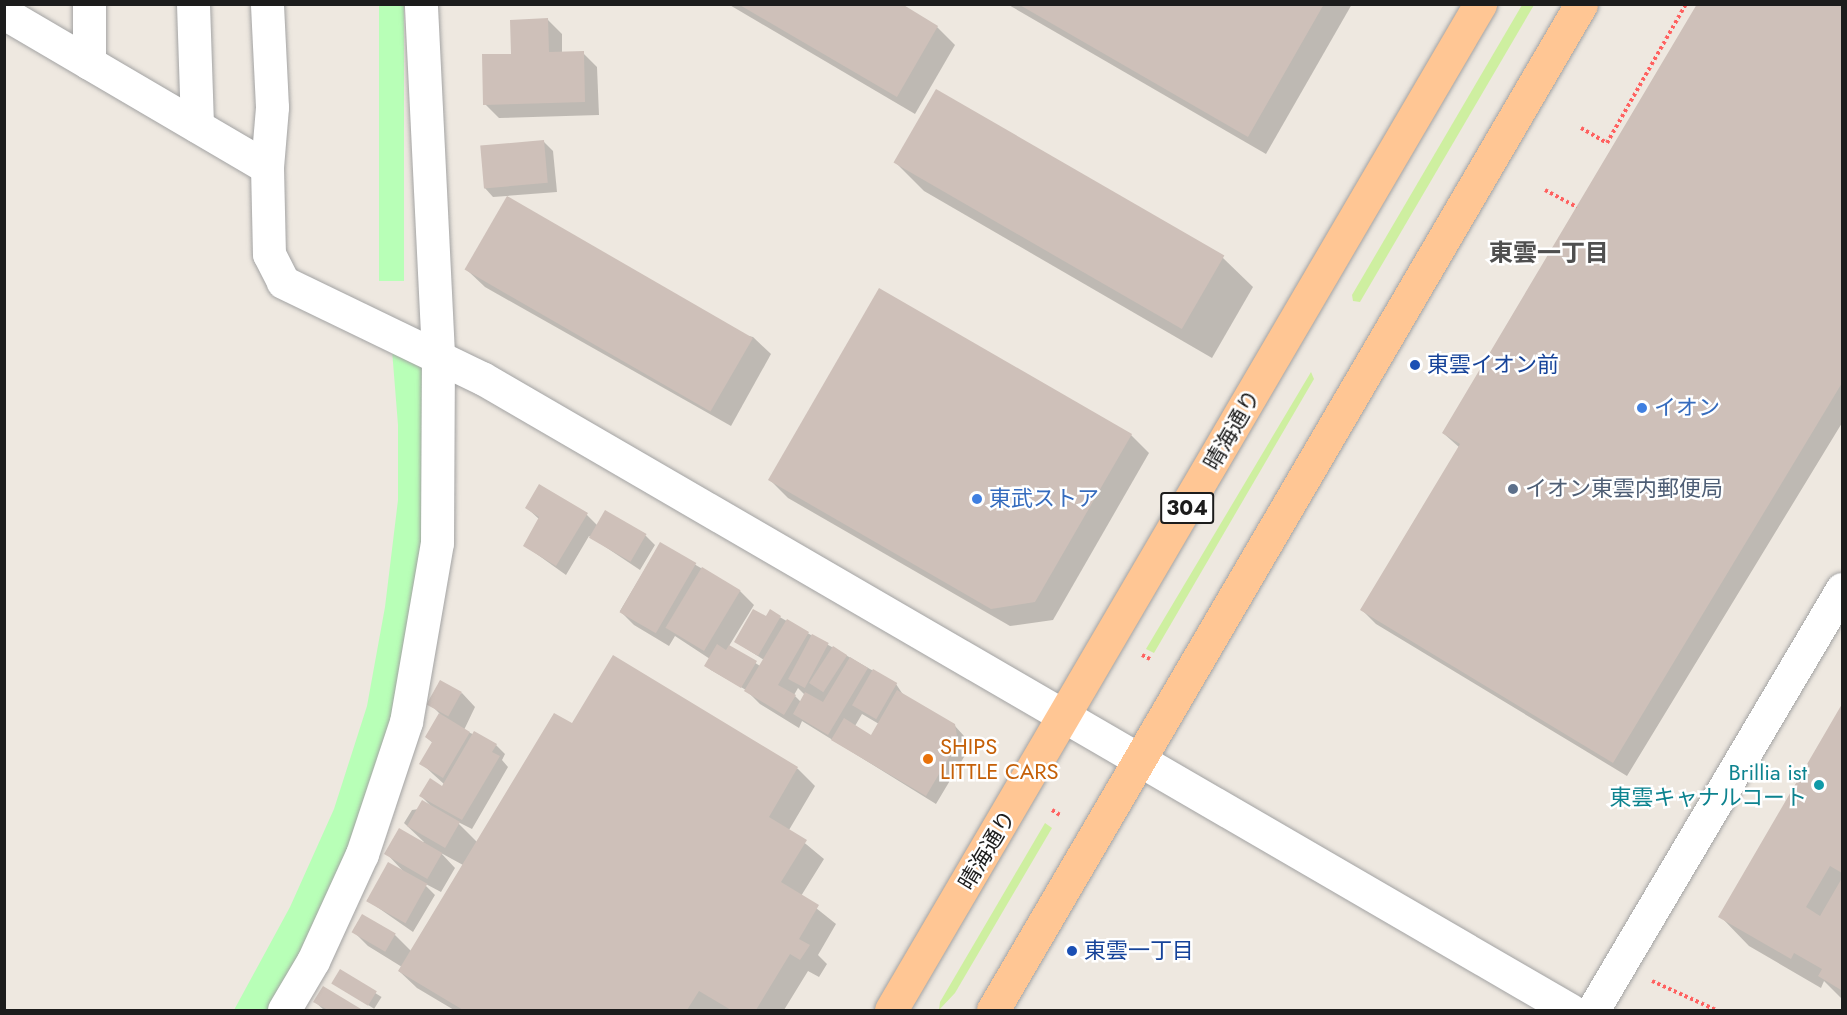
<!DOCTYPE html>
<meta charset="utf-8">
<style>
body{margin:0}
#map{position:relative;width:1847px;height:1015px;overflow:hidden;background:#eee8e0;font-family:Jost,"Noto Sans JP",sans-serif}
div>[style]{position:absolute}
.grass>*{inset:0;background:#ceefa0}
.park>*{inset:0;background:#b8ffb7;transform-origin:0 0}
.shadow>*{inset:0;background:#0003;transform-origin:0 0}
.building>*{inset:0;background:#cec0b9;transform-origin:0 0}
.path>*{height:4px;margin-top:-2px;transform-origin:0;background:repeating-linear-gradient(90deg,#ff6160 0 3px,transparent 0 6px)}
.roads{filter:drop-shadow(0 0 2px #a3a3a3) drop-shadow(0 0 2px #a3a3a3)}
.minor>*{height:33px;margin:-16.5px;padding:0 16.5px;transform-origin:16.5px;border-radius:16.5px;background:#fff}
.major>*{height:33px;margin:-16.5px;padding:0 16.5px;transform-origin:16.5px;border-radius:16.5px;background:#ffc694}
.dots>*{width:16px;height:16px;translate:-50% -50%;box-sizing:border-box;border:3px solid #fff;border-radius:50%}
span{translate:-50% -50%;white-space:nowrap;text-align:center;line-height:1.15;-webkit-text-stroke:5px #fff;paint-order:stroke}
.shield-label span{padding:2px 4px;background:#fff;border:2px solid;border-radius:4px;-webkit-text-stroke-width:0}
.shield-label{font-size:21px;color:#1c1c1c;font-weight:700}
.transit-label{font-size:22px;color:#164399}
.left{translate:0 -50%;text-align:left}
.shop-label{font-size:22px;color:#366cbe}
.street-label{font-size:22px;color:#1c1c1c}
.service-label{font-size:22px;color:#4e5e75}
.food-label{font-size:22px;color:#c56008}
.culture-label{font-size:22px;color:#0d838f}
.right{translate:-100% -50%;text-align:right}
.neighbourhood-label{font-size:24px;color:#4f4f4f;font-weight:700}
.frame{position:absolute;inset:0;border:6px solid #1c1c1c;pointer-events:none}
</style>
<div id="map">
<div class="grass">
<i style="clip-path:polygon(1522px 5px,1534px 5px,1360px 302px,1353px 301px,1352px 295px)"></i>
<i style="clip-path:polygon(1311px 372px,1314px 379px,1154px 653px,1146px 649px)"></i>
<i style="clip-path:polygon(1045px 823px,1052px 828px,955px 993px,939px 1010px,940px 1002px)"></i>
</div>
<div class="park">
<i style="left:379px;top:5px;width:25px;height:276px"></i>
<i style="clip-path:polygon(392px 350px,426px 351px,426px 541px,397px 708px,345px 860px,296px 961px,267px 1010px,234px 1010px,290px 907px,334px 809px,367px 706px,385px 607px,398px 500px,398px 425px)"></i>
</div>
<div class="shadow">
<i style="clip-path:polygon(728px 4px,899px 4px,937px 27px,955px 45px,915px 114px)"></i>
<i style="clip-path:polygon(1007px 4px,1352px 4px,1266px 154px)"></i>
<i style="clip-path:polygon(1699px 4px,1842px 4px,1842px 423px,1627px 776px,1376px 624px,1362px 610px,1460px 448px,1443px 433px)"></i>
<i style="clip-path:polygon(548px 20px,562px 34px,562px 53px,583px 53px,597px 67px,599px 115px,499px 118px,485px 104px,512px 55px)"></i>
<i style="clip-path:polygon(544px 142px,553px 151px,557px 192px,493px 197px,484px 187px)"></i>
<i style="clip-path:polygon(895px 162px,1223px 258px,1253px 287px,1212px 358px,924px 191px)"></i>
<i style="clip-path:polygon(467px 270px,753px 337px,771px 354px,731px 426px,485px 287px)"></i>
<i style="clip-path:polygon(1131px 435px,1149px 453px,1053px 620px,1010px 626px,788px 498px,770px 480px)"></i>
<i style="clip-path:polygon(527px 508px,587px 515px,597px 525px,646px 536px,655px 545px,640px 570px,589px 536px,566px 575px,524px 545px,540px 520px)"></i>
<i style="clip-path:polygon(evenodd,660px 544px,740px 591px,754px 605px,729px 646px,760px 666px,764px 660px,736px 642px,771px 612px,896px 684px,904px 696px,955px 726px,964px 736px,967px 752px,936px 804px,802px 721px,799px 728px,760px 704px,746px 690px,711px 670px,706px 666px,710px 659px,675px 636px,669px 646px,634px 625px,620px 611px,660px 544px,798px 688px,805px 695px,801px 702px,794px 695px,798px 688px,660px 544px,862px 714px,879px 724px,872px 737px,855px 726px,862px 714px)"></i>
<i style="clip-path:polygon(614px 657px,798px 769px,815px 786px,789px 830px,824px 859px,801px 896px,836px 924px,818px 955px,827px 964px,819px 977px,808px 971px,784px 1010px,454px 1010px,417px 988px,399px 971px,402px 967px,368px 946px,354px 932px,363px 916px,395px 935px,411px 951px,463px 865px,441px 853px,455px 868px,441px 892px,422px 882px,435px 895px,413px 932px,367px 900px,403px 871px,386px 853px,424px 842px,404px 823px,412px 810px,432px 807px,421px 796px,445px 785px,421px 763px,433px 743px,426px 737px,440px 714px,432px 706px,462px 693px,475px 707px,464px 730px,496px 745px,505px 754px,502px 760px,508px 767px,472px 829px,456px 821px,477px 842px,572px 725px)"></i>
<i style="clip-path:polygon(1842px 707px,1842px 999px,1824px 981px,1821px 988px,1749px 946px,1720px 916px)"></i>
<i style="left:340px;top:971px;width:49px;height:14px;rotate:32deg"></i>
<i style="clip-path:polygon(323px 988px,361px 1010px,324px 1010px,315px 1002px)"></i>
</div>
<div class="building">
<i style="clip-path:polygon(738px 4px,902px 4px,938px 26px,897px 97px)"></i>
<i style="clip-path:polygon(1018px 4px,1324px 4px,1248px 137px)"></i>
<i style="clip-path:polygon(1697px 4px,1842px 4px,1842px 383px,1613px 763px,1360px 610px,1460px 444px,1442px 433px)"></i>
<i style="clip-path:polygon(548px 18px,549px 52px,584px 51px,585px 102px,483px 105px,482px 54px,511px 54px,510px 20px)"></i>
<i style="left:936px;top:89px;width:333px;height:85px;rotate:30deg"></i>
<i style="left:544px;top:140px;width:43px;height:64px;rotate:85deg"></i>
<i style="left:507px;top:196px;width:284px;height:85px;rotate:30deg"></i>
<i style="clip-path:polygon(879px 288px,1132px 434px,1035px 602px,991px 609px,768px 480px)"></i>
<i style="clip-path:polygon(539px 484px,588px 513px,556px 566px,523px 546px,539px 517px,525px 508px)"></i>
<i style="left:605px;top:510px;width:48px;height:32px;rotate:30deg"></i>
<i style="left:660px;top:542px;width:42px;height:81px;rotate:30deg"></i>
<i style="left:702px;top:567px;width:45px;height:71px;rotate:31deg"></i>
<i style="clip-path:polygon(753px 609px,766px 616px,770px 609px,781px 616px,758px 656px,734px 642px)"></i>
<i style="clip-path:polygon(787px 619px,809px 632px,778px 685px,796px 695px,784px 715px,744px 691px)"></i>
<i style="left:812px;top:634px;width:19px;height:51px;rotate:28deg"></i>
<i style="clip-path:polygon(717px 644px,726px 650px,729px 645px,757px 661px,741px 688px,704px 666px)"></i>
<i style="left:833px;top:646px;width:17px;height:44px;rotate:33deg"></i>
<i style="clip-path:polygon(613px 655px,798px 767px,769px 817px,807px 840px,781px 882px,819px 905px,799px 939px,810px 945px,800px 960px,790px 954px,756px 1010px,731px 1010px,699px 991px,687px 1010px,463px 1010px,398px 971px,554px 713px,572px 723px)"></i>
<i style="clip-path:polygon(850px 657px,868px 668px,828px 735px,793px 714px,805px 692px,823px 702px)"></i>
<i style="left:873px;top:669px;width:28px;height:42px;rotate:30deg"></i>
<i style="left:440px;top:680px;width:25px;height:28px;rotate:29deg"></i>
<i style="clip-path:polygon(897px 690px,955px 724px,958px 742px,926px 796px,831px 740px,844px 718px,871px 735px)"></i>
<i style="clip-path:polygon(1842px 704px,1842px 873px,1830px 866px,1806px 907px,1820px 916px,1842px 878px,1841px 990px,1818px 976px,1822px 969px,1794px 953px,1791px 959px,1718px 917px)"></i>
<i style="clip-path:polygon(439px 713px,470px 732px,443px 778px,419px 764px,432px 742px,425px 737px)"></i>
<i style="clip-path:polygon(474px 731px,497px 744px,492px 752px,500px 756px,462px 820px,419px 796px,430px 778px,442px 786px)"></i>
<i style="left:422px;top:800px;width:44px;height:30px;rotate:30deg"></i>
<i style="left:399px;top:828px;width:50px;height:30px;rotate:30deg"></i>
<i style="left:388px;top:862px;width:45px;height:45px;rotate:29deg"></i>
<i style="left:362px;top:914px;width:39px;height:21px;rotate:30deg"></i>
<i style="left:340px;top:969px;width:43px;height:17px;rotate:31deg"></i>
<i style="clip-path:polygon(323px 986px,361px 1009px,360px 1010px,328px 1010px,313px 1002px)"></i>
</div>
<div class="path">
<i style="left:1581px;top:128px;width:30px;rotate:30deg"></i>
<i style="left:1607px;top:143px;width:160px;rotate:-60.4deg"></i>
<i style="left:1545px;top:190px;width:36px;rotate:28deg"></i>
<i style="left:1142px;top:655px;width:9px;rotate:27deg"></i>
<i style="left:1052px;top:810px;width:9px;rotate:32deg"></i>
<i style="left:1652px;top:981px;width:70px;rotate:24.4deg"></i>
</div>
<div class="roads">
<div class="minor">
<i style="left:193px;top:4px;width:122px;rotate:88.1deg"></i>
<i style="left:4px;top:13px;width:305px;rotate:30.4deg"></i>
<i style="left:267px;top:167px;width:87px;rotate:88.7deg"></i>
<i style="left:269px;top:254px;width:31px;rotate:63deg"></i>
<i style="left:283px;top:282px;width:221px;rotate:25.8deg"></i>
<i style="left:482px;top:378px;width:1258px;rotate:30.15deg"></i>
<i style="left:89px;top:63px;width:59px;rotate:-90deg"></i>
<i style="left:267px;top:167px;width:60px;rotate:-85.2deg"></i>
<i style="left:272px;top:107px;width:103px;rotate:-92.8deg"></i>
<i style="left:284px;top:1010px;width:57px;rotate:-59.4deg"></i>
<i style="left:313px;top:961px;width:118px;rotate:-65.4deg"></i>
<i style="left:362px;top:854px;width:139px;rotate:-71.6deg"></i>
<i style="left:406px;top:722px;width:182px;rotate:-80.2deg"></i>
<i style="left:437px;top:543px;width:189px;rotate:-89.7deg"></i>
<i style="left:438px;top:354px;width:350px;rotate:-92.8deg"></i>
<i style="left:1593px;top:1010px;width:489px;rotate:-59.4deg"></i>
</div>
<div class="major">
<i style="left:891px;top:1010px;width:1166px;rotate:-59.65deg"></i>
<i style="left:993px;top:1010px;width:1165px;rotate:-59.69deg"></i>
</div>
</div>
<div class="dots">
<i style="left:1415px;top:365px;background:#1a4fb4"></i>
<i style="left:1642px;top:408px;background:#3f7fe0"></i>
<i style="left:1513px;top:489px;background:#5c6f8a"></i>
<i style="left:977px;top:499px;background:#3f7fe0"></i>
<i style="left:928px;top:759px;background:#e8710a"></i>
<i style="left:1819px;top:785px;background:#0f9aa8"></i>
<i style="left:1072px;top:951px;background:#1a4fb4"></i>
</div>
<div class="shield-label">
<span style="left:1187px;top:508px">304</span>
</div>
<div class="transit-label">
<span class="left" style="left:1427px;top:365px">東雲イオン前</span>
<span class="left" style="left:1084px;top:951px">東雲一丁目</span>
</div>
<div class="shop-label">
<span class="left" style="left:1654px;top:408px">イオン</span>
<span class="left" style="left:989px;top:499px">東武ストア</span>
</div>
<div class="street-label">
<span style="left:1232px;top:430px;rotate:-60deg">晴海通り</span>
<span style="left:987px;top:850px;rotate:-59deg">晴海通り</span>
</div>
<div class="service-label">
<span class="left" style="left:1525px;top:489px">イオン東雲内郵便局</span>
</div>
<div class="food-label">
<span class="left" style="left:940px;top:759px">SHIPS<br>LITTLE CARS</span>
</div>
<div class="culture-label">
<span class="right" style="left:1807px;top:785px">Brillia ist<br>東雲キャナルコート</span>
</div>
<div class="neighbourhood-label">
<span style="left:1549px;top:253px">東雲一丁目</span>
</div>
<div class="frame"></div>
</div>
